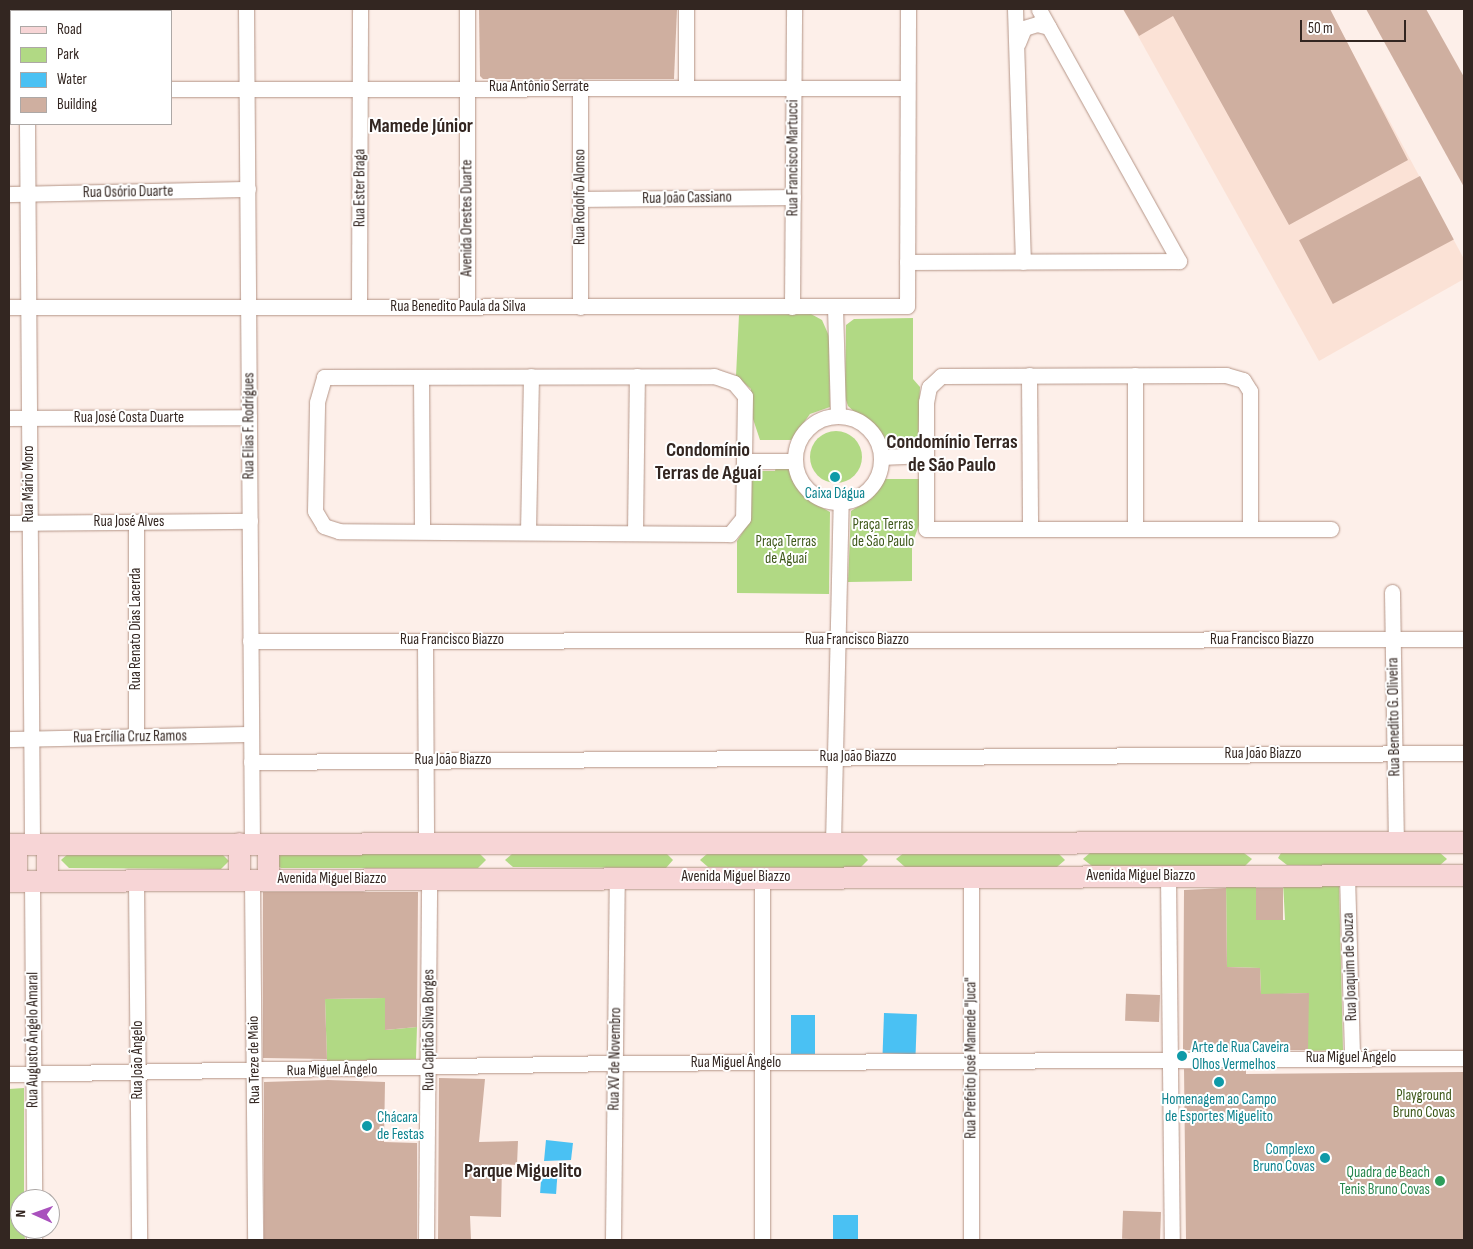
<!DOCTYPE html>
<meta charset="utf-8">
<style>
body{margin:0}
#map{position:relative;width:1473px;height:1249px;overflow:hidden;background:#fdefe9;font-family:"Sofia Sans Condensed",sans-serif}
div>[style]{position:absolute}
.built>*{inset:0;background:#fbe2d6}
.green>*{inset:0;background:#b1d984}
.round{border-radius:50%}
.water>*{inset:0;background:#4ac1f3;transform-origin:0 0}
.building>*{inset:0;background:#cfafa0;transform-origin:0 0}
.roads{filter:drop-shadow(0 0 1px #b59587) drop-shadow(0 0 1px #b59587)}
.street>*{height:15px;margin:-7.5px;padding:0 7.5px;transform-origin:7.5px;border-radius:7.5px;background:#fff}
.street>.ring{margin:-7.5px;padding:0;box-sizing:content-box;background:none;border:15px solid #fff;border-radius:50%}
.secondary>*{height:21px;margin:-10.5px;padding:0 10.5px;transform-origin:10.5px;border-radius:10.5px;background:#f7d5d6}
.dots>*{width:14px;height:14px;translate:-50% -50%;box-sizing:border-box;border:2px solid #fff;border-radius:50%}
span{translate:-50% -50%;white-space:nowrap;text-align:center;line-height:1.15;-webkit-text-stroke:4px #fff;paint-order:stroke}
.street-label{font-size:15px;color:#332621}
.culture-label{font-size:15px;color:#0d838f}
.left{translate:0 -50%;text-align:left}
.right{translate:-100% -50%;text-align:right}
.park-label{font-size:15px;color:#3f591b}
.leisure-label{font-size:15px;color:#27864d}
.district-label{font-size:20px;color:#332621;font-weight:700}
.frame{position:absolute;inset:0;border:10px solid #332621;pointer-events:none}
.legend{position:absolute;left:10px;top:10px;width:162px;height:115px;box-sizing:border-box;background:#fff;border:1px solid #ada8a6;margin:0;padding:6px 9px;list-style:none;font-size:15px;color:#332621}
.legend li{display:flex;align-items:center;gap:10px;height:25px}
.legend b{width:25px;border:1px solid #ada8a6}
.north{position:absolute;left:10px;top:1189px;width:50px;height:50px;box-sizing:border-box;background:#fff;border:1px solid #ada8a6;border-radius:50%;rotate:272deg;font-size:14px;font-weight:700;line-height:20px;text-align:center;color:#332621}
.north::after{content:'';display:block;margin:auto;width:18px;height:22px;background:#a951bd;clip-path:polygon(50% 0,100% 100%,50% 72%,0 100%)}
.scale{position:absolute;left:1300px;top:20px;width:106px;height:22px;box-sizing:border-box;border:2px solid #332621;border-top:0;padding-left:6px;font-size:15px;line-height:18px;white-space:nowrap;color:#332621;-webkit-text-stroke:4px #fff;paint-order:stroke}
</style>
<div id="map">
<div class="built">
<i style="clip-path:polygon(1123px 9px,1329px 9px,1464px 259px,1464px 279px,1319px 361px)"></i>
</div>
<div class="green">
<i style="clip-path:polygon(811px 314px,822px 320px,829px 336px,830px 407px,810px 414px,791px 440px,760px 440px,751px 413px,751px 389px,736px 376px,739px 315px)"></i>
<i style="clip-path:polygon(913px 318px,913px 379px,920px 387px,918px 442px,886px 441px,848px 406px,845px 397px,846px 325px,854px 319px)"></i>
<i class="round" style="left:810px;top:431px;width:52px;height:52px"></i>
<i style="clip-path:polygon(776px 466px,790px 467px,791px 478px,805px 498px,830px 512px,829px 594px,737px 593px,737px 541px,749px 522px,749px 482px,761px 471px,775px 471px)"></i>
<i style="clip-path:polygon(883px 479px,919px 479px,921px 520px,912px 544px,912px 581px,848px 582px,851px 511px,872px 498px)"></i>
<i style="clip-path:polygon(905px 852px,1058px 853px,1065px 860px,1057px 867px,905px 867px,896px 859px)"></i>
<i style="clip-path:polygon(1091px 852px,1244px 853px,1252px 859px,1244px 867px,1092px 866px,1083px 859px)"></i>
<i style="clip-path:polygon(1439px 852px,1447px 859px,1439px 866px,1287px 865px,1278px 858px,1281px 853px)"></i>
<i style="clip-path:polygon(69px 853px,222px 854px,229px 861px,221px 869px,69px 868px,61px 860px)"></i>
<i style="clip-path:polygon(479px 853px,486px 860px,478px 868px,281px 868px,276px 865px,277px 856px,283px 854px)"></i>
<i style="clip-path:polygon(513px 853px,666px 853px,673px 860px,666px 868px,513px 867px,505px 860px)"></i>
<i style="clip-path:polygon(708px 853px,861px 853px,868px 860px,860px 868px,708px 867px,700px 860px)"></i>
<i style="clip-path:polygon(1256px 882px,1256px 920px,1285px 920px,1283px 882px,1339px 884px,1343px 1050px,1308px 1051px,1308px 993px,1261px 995px,1261px 1053px,1247px 1053px,1248px 994px,1261px 994px,1260px 968px,1227px 967px,1226px 884px)"></i>
<i style="clip-path:polygon(385px 998px,385px 1030px,417px 1027px,416px 1059px,327px 1061px,325px 999px)"></i>
<i style="clip-path:polygon(24px 1088px,24px 1199px,20px 1199px,20px 1229px,24px 1229px,25px 1240px,9px 1240px,9px 1089px)"></i>
</div>
<div class="water">
<i style="left:884px;top:1013px;width:33px;height:40px;rotate:2deg"></i>
<i style="left:791px;top:1015px;width:24px;height:39px"></i>
<i style="clip-path:polygon(546px 1140px,573px 1143px,571px 1160px,544px 1161px)"></i>
<i style="left:542px;top:1166px;width:16px;height:27px;rotate:4deg"></i>
<i style="left:833px;top:1215px;width:25px;height:25px"></i>
</div>
<div class="building">
<i style="clip-path:polygon(479px 9px,677px 9px,674px 79px,483px 79px,480px 76px)"></i>
<i style="clip-path:polygon(1123px 9px,1330px 9px,1408px 160px,1289px 225px,1173px 16px,1139px 36px)"></i>
<i style="clip-path:polygon(1366px 9px,1426px 9px,1464px 77px,1464px 187px)"></i>
<i style="left:1420px;top:176px;width:72px;height:137px;rotate:62deg"></i>
<i style="clip-path:polygon(1226px 888px,1227px 967px,1260px 968px,1261px 994px,1309px 993px,1308px 1050px,1183px 1050px,1184px 890px)"></i>
<i style="left:1256px;top:888px;width:27px;height:32px"></i>
<i style="clip-path:polygon(263px 892px,418px 892px,417px 1027px,385px 1030px,385px 998px,325px 999px,327px 1059px,263px 1058px)"></i>
<i style="left:1160px;top:995px;width:27px;height:34px;rotate:92deg"></i>
<i style="clip-path:polygon(1184px 1069px,1246px 1069px,1246px 1074px,1464px 1072px,1464px 1240px,1186px 1240px)"></i>
<i style="clip-path:polygon(439px 1078px,485px 1079px,479px 1142px,518px 1141px,517px 1165px,502px 1164px,501px 1217px,470px 1216px,471px 1240px,438px 1240px)"></i>
<i style="clip-path:polygon(328px 1080px,385px 1082px,384px 1142px,417px 1143px,417px 1240px,264px 1240px,264px 1082px)"></i>
<i style="left:1161px;top:1212px;width:28px;height:38px;rotate:92deg"></i>
</div>
<div class="roads">
<div class="street">
<i style="left:26px;top:9px;width:2px;rotate:90deg"></i>
<i style="left:246px;top:9px;width:834px;rotate:89.59deg"></i>
<i style="left:686px;top:9px;width:79px;rotate:90deg"></i>
<i style="left:1015px;top:9px;width:253px;rotate:88.2deg"></i>
<i style="left:1018px;top:43px;width:16px;rotate:-68deg"></i>
<i style="left:1024px;top:28px;width:14px;rotate:-17deg"></i>
<i style="left:1037px;top:24px;width:12px;rotate:14deg"></i>
<i style="left:580px;top:87px;width:220px;rotate:90deg"></i>
<i style="left:9px;top:89px;width:2px"></i>
<i style="left:171px;top:89px;width:736px;rotate:-0.08deg"></i>
<i style="left:27px;top:124px;width:720px;rotate:89.6deg"></i>
<i style="left:9px;top:194px;width:239px;rotate:-1.2deg"></i>
<i style="left:580px;top:199px;width:213px;rotate:-0.5deg"></i>
<i style="left:907px;top:262px;width:272px;rotate:-0.2deg"></i>
<i style="left:1179px;top:261px;width:288px;rotate:-119.1deg"></i>
<i style="left:9px;top:307px;width:898px;rotate:-0.06deg"></i>
<i style="left:907px;top:306px;width:297px;rotate:-89.8deg"></i>
<i style="left:359px;top:307px;width:298px;rotate:-89.8deg"></i>
<i style="left:467px;top:307px;width:298px;rotate:-90deg"></i>
<i style="left:792px;top:307px;width:298px;rotate:-89.6deg"></i>
<i style="left:835px;top:307px;width:108px;rotate:88.4deg"></i>
<i style="left:1029px;top:375px;width:154px;rotate:89.6deg"></i>
<i style="left:714px;top:376px;width:21px;rotate:19deg"></i>
<i style="left:734px;top:383px;width:17px;rotate:50deg"></i>
<i style="left:745px;top:396px;width:122px;rotate:90.9deg"></i>
<i style="left:743px;top:518px;width:21px;rotate:129deg"></i>
<i style="left:730px;top:534px;width:391px;rotate:-179.6deg"></i>
<i style="left:339px;top:531px;width:16px;rotate:-162deg"></i>
<i style="left:324px;top:526px;width:17px;rotate:-121deg"></i>
<i style="left:315px;top:511px;width:109px;rotate:-88.9deg"></i>
<i style="left:317px;top:402px;width:26px;rotate:-74deg"></i>
<i style="left:324px;top:377px;width:390px;rotate:-0.1deg"></i>
<i style="left:421px;top:377px;width:154px;rotate:89.6deg"></i>
<i class="ring" style="left:795px;top:416px;width:71px;height:71px"></i>
<i style="left:9px;top:418px;width:240px;rotate:-0.2deg"></i>
<i style="left:881px;top:457px;width:45px;rotate:-2.5deg"></i>
<i style="left:744px;top:461px;width:50px"></i>
<i style="left:136px;top:522px;width:214px;rotate:90deg"></i>
<i style="left:9px;top:523px;width:241px;rotate:-0.5deg"></i>
<i style="left:1135px;top:529px;width:154px;rotate:-90deg"></i>
<i style="left:1250px;top:529px;width:138px;rotate:-90deg"></i>
<i style="left:1250px;top:391px;width:13px;rotate:-122deg"></i>
<i style="left:1243px;top:380px;width:18px;rotate:-164deg"></i>
<i style="left:1226px;top:375px;width:285px;rotate:179.8deg"></i>
<i style="left:941px;top:376px;width:16px;rotate:137deg"></i>
<i style="left:929px;top:387px;width:15px;rotate:101deg"></i>
<i style="left:926px;top:402px;width:127px;rotate:90deg"></i>
<i style="left:926px;top:529px;width:405px"></i>
<i style="left:528px;top:532px;width:156px;rotate:-88.9deg"></i>
<i style="left:635px;top:533px;width:157px;rotate:-89.3deg"></i>
<i style="left:1392px;top:592px;width:250px;rotate:89.1deg"></i>
<i style="left:425px;top:640px;width:204px;rotate:89.7deg"></i>
<i style="left:250px;top:641px;width:1214px;rotate:-0.09deg"></i>
<i style="left:9px;top:739px;width:242px;rotate:-1.2deg"></i>
<i style="left:251px;top:762px;width:1213px;rotate:-0.43deg"></i>
<i style="left:833px;top:843px;width:341px;rotate:-88.7deg"></i>
<i style="left:1347px;top:875px;width:183px;rotate:88.4deg"></i>
<i style="left:1168px;top:876px;width:364px;rotate:89.4deg"></i>
<i style="left:971px;top:877px;width:363px;rotate:90deg"></i>
<i style="left:32px;top:880px;width:319px;rotate:89.6deg"></i>
<i style="left:136px;top:880px;width:360px;rotate:89.5deg"></i>
<i style="left:252px;top:880px;width:360px;rotate:89.5deg"></i>
<i style="left:9px;top:1074px;width:606px;rotate:-1.04deg"></i>
<i style="left:615px;top:1063px;width:849px;rotate:-0.34deg"></i>
<i style="left:34px;top:1229px;width:11px;rotate:90deg"></i>
<i style="left:426px;top:1240px;width:361px;rotate:-89.5deg"></i>
<i style="left:613px;top:1240px;width:362px;rotate:-89.4deg"></i>
<i style="left:762px;top:1240px;width:362px;rotate:-90deg"></i>
</div>
<div class="secondary">
<i style="left:239px;top:843px;width:37px;rotate:90deg"></i>
<i style="left:9px;top:844px;width:1455px;rotate:-0.08deg"></i>
<i style="left:16px;top:844px;width:37px;rotate:90deg"></i>
<i style="left:47px;top:844px;width:36px;rotate:90deg"></i>
<i style="left:268px;top:880px;width:36px;rotate:-90deg"></i>
<i style="left:9px;top:881px;width:1455px;rotate:-0.24deg"></i>
</div>
</div>
<div class="dots">
<i style="left:835px;top:477px;background:#0f9aa8"></i>
<i style="left:1182px;top:1056px;background:#0f9aa8"></i>
<i style="left:1219px;top:1082px;background:#0f9aa8"></i>
<i style="left:367px;top:1126px;background:#0f9aa8"></i>
<i style="left:1325px;top:1158px;background:#0f9aa8"></i>
<i style="left:1440px;top:1181px;background:#2e9e5b"></i>
</div>
<div class="street-label">
<span style="left:539px;top:87px">Rua Antônio Serrate</span>
<span style="left:793px;top:158px;rotate:-90deg">Rua Francisco Martucci</span>
<span style="left:360px;top:188px;rotate:-90deg">Rua Ester Braga</span>
<span style="left:128px;top:192px;rotate:-1deg">Rua Osório Duarte</span>
<span style="left:580px;top:197px;rotate:-90deg">Rua Rodolfo Alonso</span>
<span style="left:687px;top:198px;rotate:-1deg">Rua João Cassiano</span>
<span style="left:467px;top:218px;rotate:-90deg">Avenida Orestes Duarte</span>
<span style="left:458px;top:307px">Rua Benedito Paula da Silva</span>
<span style="left:129px;top:418px">Rua José Costa Duarte</span>
<span style="left:249px;top:426px;rotate:-90deg">Rua Elias F. Rodrigues</span>
<span style="left:29px;top:484px;rotate:-90deg">Rua Mário Moro</span>
<span style="left:129px;top:522px">Rua José Alves</span>
<span style="left:136px;top:629px;rotate:-90deg">Rua Renato Dias Lacerda</span>
<span style="left:452px;top:640px">Rua Francisco Biazzo</span>
<span style="left:857px;top:640px">Rua Francisco Biazzo</span>
<span style="left:1262px;top:640px">Rua Francisco Biazzo</span>
<span style="left:1394px;top:717px;rotate:-91deg">Rua Benedito G. Oliveira</span>
<span style="left:130px;top:737px;rotate:-1deg">Rua Ercília Cruz Ramos</span>
<span style="left:1263px;top:754px">Rua João Biazzo</span>
<span style="left:858px;top:757px">Rua João Biazzo</span>
<span style="left:453px;top:760px">Rua João Biazzo</span>
<span style="left:1141px;top:876px">Avenida Miguel Biazzo</span>
<span style="left:736px;top:877px">Avenida Miguel Biazzo</span>
<span style="left:332px;top:879px">Avenida Miguel Biazzo</span>
<span style="left:1350px;top:967px;rotate:-92deg">Rua Joaquim de Souza</span>
<span style="left:429px;top:1030px;rotate:-90deg">Rua Capitão Silva Borges</span>
<span style="left:33px;top:1040px;rotate:-90deg">Rua Augusto Ângelo Amaral</span>
<span style="left:971px;top:1058px;rotate:-90deg">Rua Prefeito José Mamede "Juca"</span>
<span style="left:1351px;top:1058px">Rua Miguel Ângelo</span>
<span style="left:615px;top:1059px;rotate:-89deg">Rua XV de Novembro</span>
<span style="left:138px;top:1060px;rotate:-90deg">Rua João Ângelo</span>
<span style="left:254px;top:1060px;rotate:-91deg">Rua Treze de Maio</span>
<span style="left:736px;top:1063px">Rua Miguel Ângelo</span>
<span style="left:332px;top:1070px;rotate:-1deg">Rua Miguel Ângelo</span>
</div>
<div class="culture-label">
<span style="left:835px;top:494px">Caixa Dágua</span>
<span class="left" style="left:1192px;top:1056px">Arte de Rua Caveira<br>Olhos Vermelhos</span>
<span style="left:1219px;top:1108px">Homenagem ao Campo<br>de Esportes Miguelito</span>
<span class="left" style="left:377px;top:1126px">Chácara<br>de Festas</span>
<span class="right" style="left:1315px;top:1158px">Complexo<br>Bruno Covas</span>
</div>
<div class="park-label">
<span style="left:883px;top:533px">Praça Terras<br>de São Paulo</span>
<span style="left:786px;top:550px">Praça Terras<br>de Aguaí</span>
<span style="left:1424px;top:1104px">Playground<br>Bruno Covas</span>
</div>
<div class="leisure-label">
<span class="right" style="left:1430px;top:1181px">Quadra de Beach<br>Tenis Bruno Covas</span>
</div>
<div class="district-label">
<span style="left:421px;top:126px">Mamede Júnior</span>
<span style="left:952px;top:454px">Condomínio Terras<br>de São Paulo</span>
<span style="left:708px;top:462px">Condomínio<br>Terras de Aguaí</span>
<span style="left:523px;top:1171px">Parque Miguelito</span>
</div>
<div class="frame"></div>
<ul class="legend">
<li><b style="height:6px;background:#f7d5d6"></b>Road</li>
<li><b style="height:14px;background:#b1d984"></b>Park</li>
<li><b style="height:14px;background:#4ac1f3"></b>Water</li>
<li><b style="height:14px;background:#cfafa0"></b>Building</li>
</ul>
<div class="north">N</div>
<div class="scale">50 m</div>
</div>
